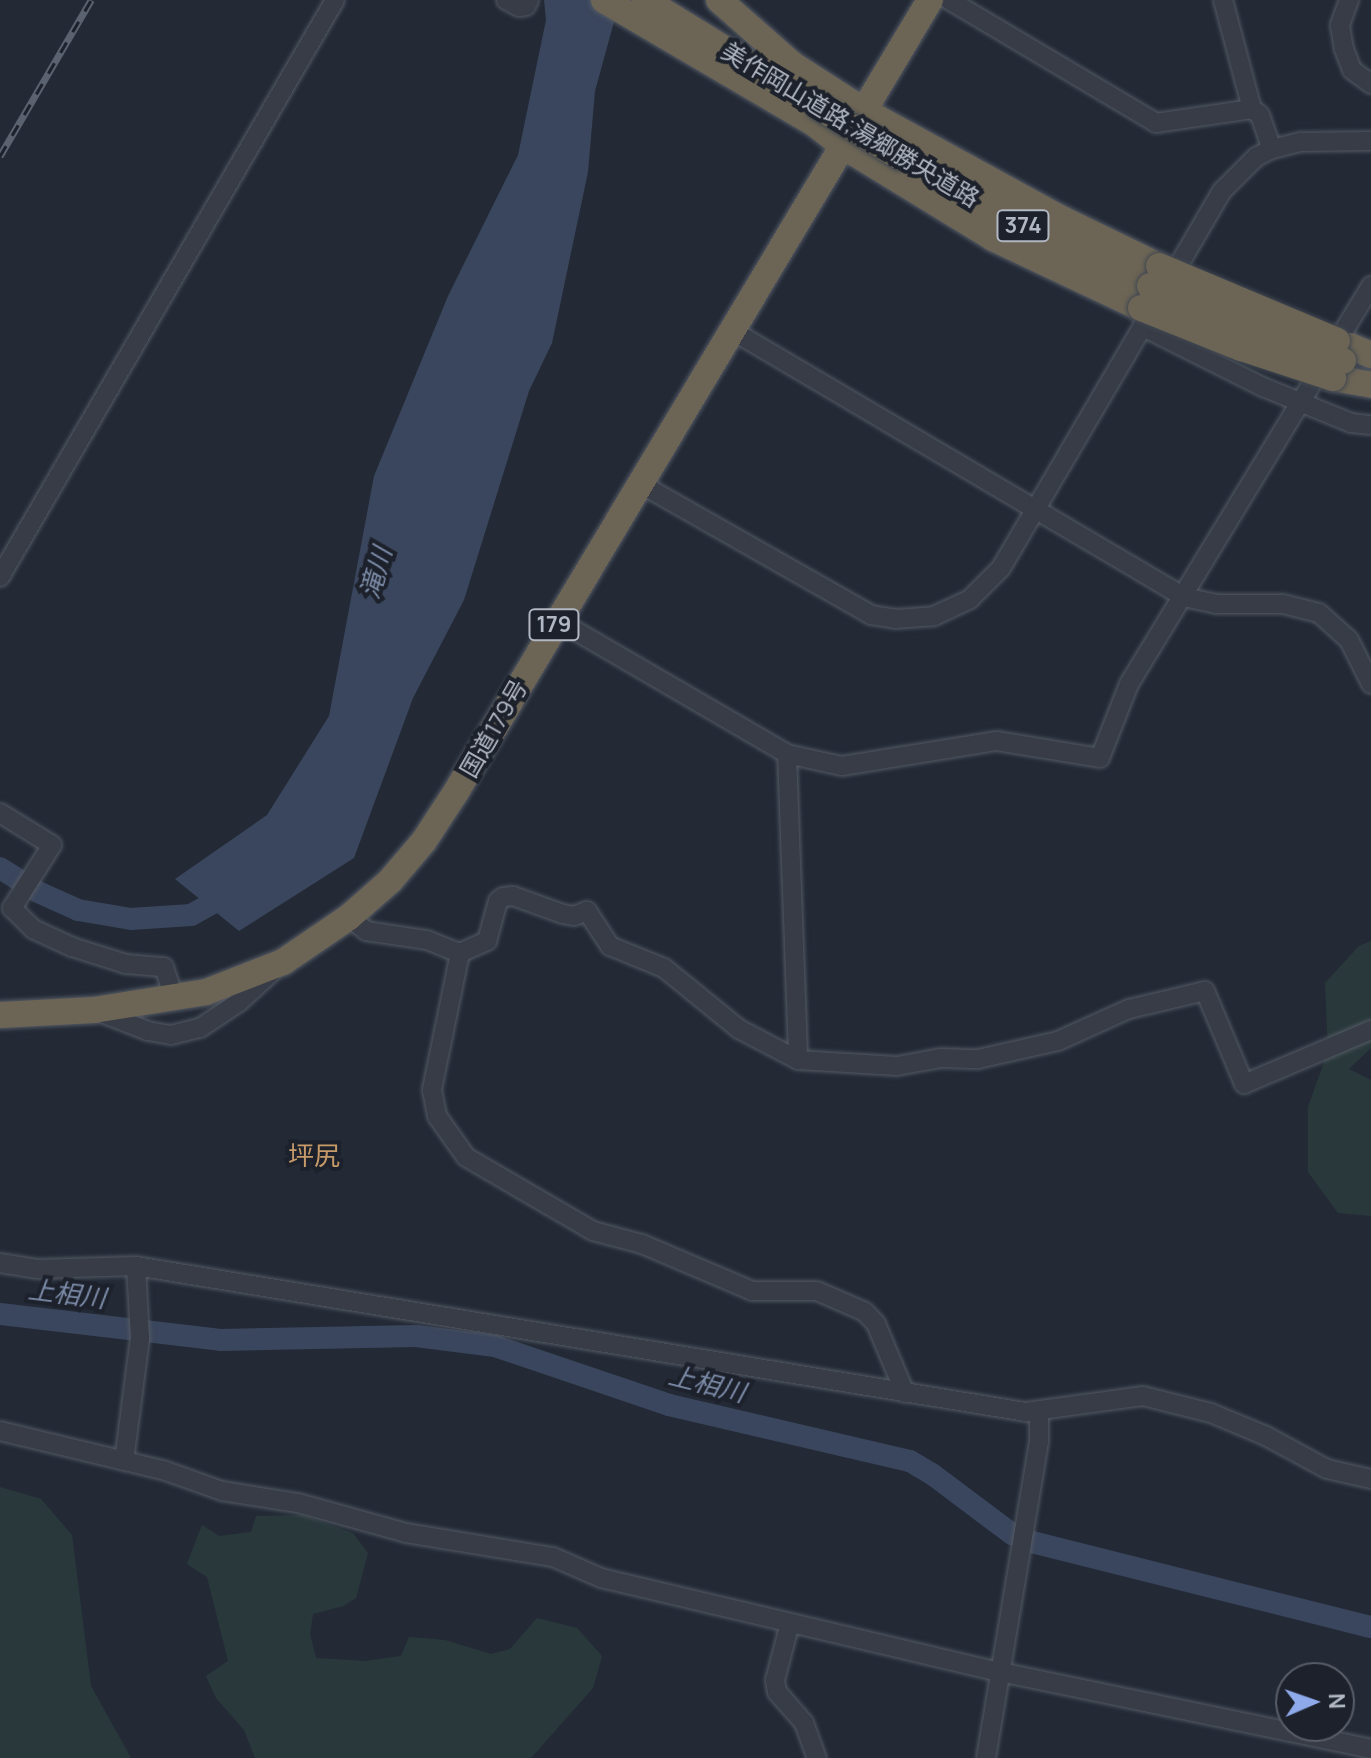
<!DOCTYPE html>
<meta charset="utf-8">
<style>
body{margin:0}
#map{position:relative;width:1371px;height:1758px;overflow:hidden;background:#232a36;font-family:Manrope,"Noto Sans JP",sans-serif}
div>[style]{position:absolute}
.green>*{inset:0;background:#29393b}
.water>*{inset:0;background:#3a465d}
.river>*{height:22px;margin:-11px;padding:0 11px;transform-origin:11px;border-radius:11px;background:#3a465d}
.roads{filter:drop-shadow(0 0 2px #545a64) drop-shadow(0 0 2px #545a64)}
.minor>*{height:18px;margin:-9px;padding:0 9px;transform-origin:9px;border-radius:9px;background:#373c47}
.highway>*{height:26px;margin:-13px;padding:0 13px;transform-origin:13px;border-radius:13px;background:#6c6555}
.rail>*{height:7px;margin-top:-3.5px;transform-origin:0;background:repeating-linear-gradient(90deg,#1c212b 0 12px,#5b626f 0 24px);box-sizing:border-box;border-block:2px solid #5b626f}
.bridges{filter:drop-shadow(0 0 2px #414751) drop-shadow(0 0 2px #414751)}
.highway-bridge>*{height:26px;margin:-13px;padding:0 13px;transform-origin:13px;border-radius:13px;background:#6c6555}
span{translate:-50% -50%;white-space:nowrap;text-align:center;line-height:1.15;-webkit-text-stroke:8px #1c212b;paint-order:stroke}
.shield-label span{padding:2px 6px;background:#1c212b;border:2px solid;border-radius:6px;-webkit-text-stroke-width:0}
.shield-label{font-size:22px;color:#b1b7c3;font-weight:700}
.street-label{font-size:24px;color:#b1b7c3}
.water-label{font-size:26px;color:#7c8ba8;font-style:italic}
.neighbourhood-label{font-size:26px;color:#c69a69}
.north{position:absolute;left:1275px;top:1662px;width:80px;height:80px;box-sizing:border-box;background:#1c212b;border:2px solid #585d68;border-radius:50%;rotate:88deg;font-size:22px;font-weight:700;line-height:32px;text-align:center;color:#b1b7c3}
.north::after{content:'';display:block;margin:auto;width:28px;height:36px;background:#8faaeb;clip-path:polygon(50% 0,100% 100%,50% 72%,0 100%)}
</style>
<div id="map">
<div class="green">
<i style="clip-path:polygon(1371px 941px,1371px 1048px,1349px 1069px,1371px 1080px,1371px 1216px,1338px 1213px,1308px 1172px,1308px 1107px,1328px 1051px,1325px 983px,1359px 946px)"></i>
<i style="clip-path:polygon(0 1487px,41px 1499px,72px 1535px,91px 1686px,131px 1758px,0 1758px)"></i>
<i style="clip-path:polygon(302px 1515px,353px 1533px,368px 1553px,356px 1598px,343px 1606px,313px 1614px,310px 1634px,316px 1658px,365px 1661px,401px 1656px,409px 1637px,445px 1640px,491px 1654px,510px 1649px,537px 1618px,577px 1628px,602px 1656px,593px 1688px,531px 1758px,255px 1758px,244px 1730px,216px 1698px,206px 1676px,228px 1661px,207px 1577px,187px 1564px,202px 1525px,219px 1536px,251px 1532px,256px 1516px)"></i>
</div>
<div class="water">
<i style="clip-path:polygon(544px 0,620px 0,595px 91px,588px 172px,552px 343px,529px 391px,464px 600px,413px 698px,354px 858px,239px 931px,175px 879px,267px 815px,329px 716px,374px 476px,448px 296px,518px 155px,546px 20px)"></i>
</div>
<div class="river">
<i style="left:0;top:868px;width:45px;rotate:32.3deg"></i>
<i style="left:38px;top:892px;width:44px;rotate:24.2deg"></i>
<i style="left:78px;top:910px;width:54px;rotate:9.6deg"></i>
<i style="left:131px;top:919px;width:60px;rotate:-3.8deg"></i>
<i style="left:191px;top:915px;width:48px;rotate:-28.7deg"></i>
<i style="left:0;top:1314px;width:222px;rotate:6.7deg"></i>
<i style="left:220px;top:1340px;width:196px;rotate:-1.2deg"></i>
<i style="left:416px;top:1336px;width:80px;rotate:7.2deg"></i>
<i style="left:495px;top:1346px;width:184px;rotate:18.7deg"></i>
<i style="left:669px;top:1405px;width:247px;rotate:13.1deg"></i>
<i style="left:910px;top:1461px;width:26px;rotate:31deg"></i>
<i style="left:932px;top:1474px;width:100px;rotate:36.9deg"></i>
<i style="left:1012px;top:1534px;width:26px;rotate:21deg"></i>
<i style="left:1036px;top:1543px;width:345px;rotate:14.1deg"></i>
</div>
<div class="roads">
<div class="minor">
<i style="left:506px;top:0;width:15px;rotate:28deg"></i>
<i style="left:519px;top:7px;width:7px;rotate:-8deg"></i>
<i style="left:526px;top:6px;width:7px;rotate:-63deg"></i>
<i style="left:949px;top:0;width:241px;rotate:30.7deg"></i>
<i style="left:1156px;top:123px;width:97px;rotate:-8.3deg"></i>
<i style="left:1223px;top:0;width:113px;rotate:75.1deg"></i>
<i style="left:1252px;top:109px;width:10px;rotate:37deg"></i>
<i style="left:1260px;top:115px;width:36px;rotate:71deg"></i>
<i style="left:1349px;top:0;width:27px;rotate:110deg"></i>
<i style="left:1340px;top:25px;width:24px;rotate:81deg"></i>
<i style="left:1344px;top:49px;width:22px;rotate:69deg"></i>
<i style="left:1352px;top:70px;width:24px;rotate:36deg"></i>
<i style="left:1170px;top:280px;width:103px;rotate:-59.7deg"></i>
<i style="left:1222px;top:191px;width:48px;rotate:-45deg"></i>
<i style="left:1256px;top:157px;width:18px;rotate:-27deg"></i>
<i style="left:1272px;top:149px;width:30px;rotate:-14deg"></i>
<i style="left:1301px;top:142px;width:70px;rotate:-0.8deg"></i>
<i style="left:1143px;top:327px;width:134px;rotate:26.6deg"></i>
<i style="left:1263px;top:387px;width:95px;rotate:22.2deg"></i>
<i style="left:1351px;top:423px;width:20px;rotate:6deg"></i>
<i style="left:733px;top:331px;width:524px;rotate:30.53deg"></i>
<i style="left:1184px;top:597px;width:33px;rotate:12deg"></i>
<i style="left:1216px;top:604px;width:67px"></i>
<i style="left:1283px;top:604px;width:37px;rotate:14deg"></i>
<i style="left:1319px;top:613px;width:40px;rotate:42deg"></i>
<i style="left:1349px;top:640px;width:49px;rotate:63.4deg"></i>
<i style="left:639px;top:483px;width:267px;rotate:29.6deg"></i>
<i style="left:871px;top:615px;width:24px;rotate:9deg"></i>
<i style="left:895px;top:619px;width:39px;rotate:-4deg"></i>
<i style="left:934px;top:616px;width:40px;rotate:-25deg"></i>
<i style="left:970px;top:599px;width:44px;rotate:-45deg"></i>
<i style="left:1001px;top:568px;width:308px;rotate:-59.6deg"></i>
<i style="left:0;top:577px;width:667px;rotate:-59.86deg"></i>
<i style="left:557px;top:620px;width:266px;rotate:30.2deg"></i>
<i style="left:787px;top:754px;width:56px;rotate:12.3deg"></i>
<i style="left:842px;top:766px;width:157px;rotate:-9.2deg"></i>
<i style="left:997px;top:741px;width:104px;rotate:9.4deg"></i>
<i style="left:1100px;top:758px;width:79px;rotate:-68.6deg"></i>
<i style="left:1129px;top:684px;width:466px;rotate:-58.7deg"></i>
<i style="left:787px;top:754px;width:306px;rotate:87.9deg"></i>
<i style="left:0;top:813px;width:61px;rotate:31.6deg"></i>
<i style="left:52px;top:845px;width:75px;rotate:122.4deg"></i>
<i style="left:12px;top:908px;width:30px;rotate:45deg"></i>
<i style="left:33px;top:929px;width:43px;rotate:24.8deg"></i>
<i style="left:72px;top:947px;width:57px;rotate:17.5deg"></i>
<i style="left:126px;top:964px;width:38px;rotate:5deg"></i>
<i style="left:164px;top:967px;width:32px;rotate:72deg"></i>
<i style="left:349px;top:917px;width:22px;rotate:39deg"></i>
<i style="left:366px;top:931px;width:62px;rotate:8.4deg"></i>
<i style="left:427px;top:940px;width:35px;rotate:22deg"></i>
<i style="left:460px;top:953px;width:140px;rotate:101.6deg"></i>
<i style="left:432px;top:1090px;width:26px;rotate:79deg"></i>
<i style="left:437px;top:1116px;width:50px;rotate:54.7deg"></i>
<i style="left:466px;top:1157px;width:147px;rotate:30.2deg"></i>
<i style="left:593px;top:1231px;width:51px;rotate:14.9deg"></i>
<i style="left:642px;top:1244px;width:120px;rotate:23.1deg"></i>
<i style="left:752px;top:1291px;width:65px"></i>
<i style="left:817px;top:1291px;width:52px;rotate:23.6deg"></i>
<i style="left:865px;top:1312px;width:16px;rotate:47deg"></i>
<i style="left:876px;top:1324px;width:75px;rotate:67.2deg"></i>
<i style="left:460px;top:953px;width:30px;rotate:-24deg"></i>
<i style="left:487px;top:941px;width:41px;rotate:-74.6deg"></i>
<i style="left:498px;top:901px;width:6px;rotate:-39deg"></i>
<i style="left:503px;top:897px;width:10px;rotate:-6deg"></i>
<i style="left:513px;top:896px;width:53px;rotate:19.8deg"></i>
<i style="left:563px;top:914px;width:11px;rotate:10deg"></i>
<i style="left:574px;top:916px;width:14px;rotate:-21deg"></i>
<i style="left:587px;top:911px;width:42px;rotate:56.7deg"></i>
<i style="left:610px;top:946px;width:58px;rotate:22.2deg"></i>
<i style="left:664px;top:968px;width:97px;rotate:39.1deg"></i>
<i style="left:739px;top:1029px;width:67px;rotate:27.7deg"></i>
<i style="left:798px;top:1060px;width:99px;rotate:3.5deg"></i>
<i style="left:897px;top:1066px;width:45px;rotate:-10.3deg"></i>
<i style="left:941px;top:1058px;width:37px;rotate:2deg"></i>
<i style="left:978px;top:1059px;width:82px;rotate:-12.7deg"></i>
<i style="left:1058px;top:1041px;width:78px;rotate:-24.3deg"></i>
<i style="left:1129px;top:1009px;width:78px;rotate:-13.3deg"></i>
<i style="left:1205px;top:991px;width:101px;rotate:67.2deg"></i>
<i style="left:1244px;top:1084px;width:138px;rotate:-23deg"></i>
<i style="left:97px;top:1011px;width:55px;rotate:21.4deg"></i>
<i style="left:148px;top:1031px;width:23px;rotate:10deg"></i>
<i style="left:171px;top:1035px;width:30px;rotate:-14deg"></i>
<i style="left:200px;top:1028px;width:47px;rotate:-33.7deg"></i>
<i style="left:239px;top:1002px;width:47px;rotate:-42.4deg"></i>
<i style="left:0;top:1263px;width:37px;rotate:9deg"></i>
<i style="left:37px;top:1269px;width:99px;rotate:-1.7deg"></i>
<i style="left:136px;top:1266px;width:902px;rotate:9.32deg"></i>
<i style="left:1026px;top:1412px;width:118px;rotate:-7.8deg"></i>
<i style="left:1143px;top:1396px;width:70px;rotate:14deg"></i>
<i style="left:1211px;top:1413px;width:60px;rotate:22.7deg"></i>
<i style="left:1266px;top:1436px;width:69px;rotate:28.4deg"></i>
<i style="left:1327px;top:1469px;width:45px;rotate:12.8deg"></i>
<i style="left:0;top:1431px;width:168px;rotate:13.5deg"></i>
<i style="left:163px;top:1470px;width:63px;rotate:19.6deg"></i>
<i style="left:222px;top:1491px;width:77px;rotate:9deg"></i>
<i style="left:298px;top:1503px;width:112px;rotate:15.5deg"></i>
<i style="left:406px;top:1533px;width:149px;rotate:9.3deg"></i>
<i style="left:553px;top:1557px;width:52px;rotate:23.6deg"></i>
<i style="left:601px;top:1578px;width:410px;rotate:13.3deg"></i>
<i style="left:1000px;top:1672px;width:379px;rotate:11.7deg"></i>
<i style="left:124px;top:1461px;width:124px;rotate:-82.6deg"></i>
<i style="left:140px;top:1338px;width:72px;rotate:-93.2deg"></i>
<i style="left:790px;top:1623px;width:59px;rotate:104.7deg"></i>
<i style="left:775px;top:1680px;width:12px;rotate:81deg"></i>
<i style="left:777px;top:1692px;width:41px;rotate:48.9deg"></i>
<i style="left:804px;top:1723px;width:37px;rotate:70deg"></i>
<i style="left:986px;top:1758px;width:321px;rotate:-80.5deg"></i>
<i style="left:1039px;top:1441px;width:29px;rotate:-90deg"></i>
</div>
<div class="highway">
<i style="left:604px;top:0;width:245px;rotate:30.4deg"></i>
<i style="left:815px;top:124px;width:36px;rotate:38deg"></i>
<i style="left:843px;top:146px;width:176px;rotate:31.5deg"></i>
<i style="left:993px;top:238px;width:164px;rotate:25.3deg"></i>
<i style="left:645px;top:0;width:204px;rotate:31.6deg"></i>
<i style="left:719px;top:0;width:98px;rotate:41.3deg"></i>
<i style="left:793px;top:65px;width:87px;rotate:32.8deg"></i>
<i style="left:866px;top:112px;width:219px;rotate:28.7deg"></i>
<i style="left:1058px;top:217px;width:112px;rotate:25.9deg"></i>
<i style="left:900px;top:157px;width:141px;rotate:29.3deg"></i>
<i style="left:1023px;top:226px;width:140px;rotate:25.3deg"></i>
<i style="left:1350px;top:346px;width:23px;rotate:23deg"></i>
<i style="left:1333px;top:378px;width:39px;rotate:10deg"></i>
<i style="left:0;top:1015px;width:94px;rotate:-3deg"></i>
<i style="left:94px;top:1010px;width:113px;rotate:-9.1deg"></i>
<i style="left:206px;top:992px;width:83px;rotate:-21.3deg"></i>
<i style="left:283px;top:962px;width:80px;rotate:-34.3deg"></i>
<i style="left:349px;top:917px;width:55px;rotate:-41.3deg"></i>
<i style="left:390px;top:881px;width:52px;rotate:-49.6deg"></i>
<i style="left:424px;top:841px;width:59px;rotate:-56.9deg"></i>
<i style="left:456px;top:792px;width:923px;rotate:-59.1deg"></i>
</div>
</div>
<div class="rail">
<i style="left:0;top:156px;width:181px;rotate:-59.7deg"></i>
</div>
<div class="bridges">
<div class="highway-bridge">
<i style="left:819px;top:107px;width:95px;rotate:31.7deg"></i>
<i style="left:1159px;top:266px;width:193px;rotate:22.8deg"></i>
<i style="left:1150px;top:286px;width:207px;rotate:21.2deg"></i>
<i style="left:1141px;top:308px;width:108px;rotate:21.8deg"></i>
<i style="left:1241px;top:348px;width:97px;rotate:18.1deg"></i>
</div>
</div>
<div class="shield-label">
<span style="left:1023px;top:226px">374</span>
<span style="left:554px;top:625px">179</span>
</div>
<div class="street-label">
<span style="left:851px;top:124px;rotate:31deg">美作岡山道路;湯郷勝央道路</span>
<span style="left:493px;top:728px;rotate:-60deg">国道179号</span>
</div>
<div class="water-label">
<span style="left:376px;top:573px;rotate:-74deg">滝川</span>
<span style="left:67px;top:1294px;rotate:7deg">上相川</span>
<span style="left:707px;top:1384px;rotate:14deg">上相川</span>
</div>
<div class="neighbourhood-label">
<span style="left:314px;top:1156px">坪尻</span>
</div>
<div class="north">N</div>
</div>
